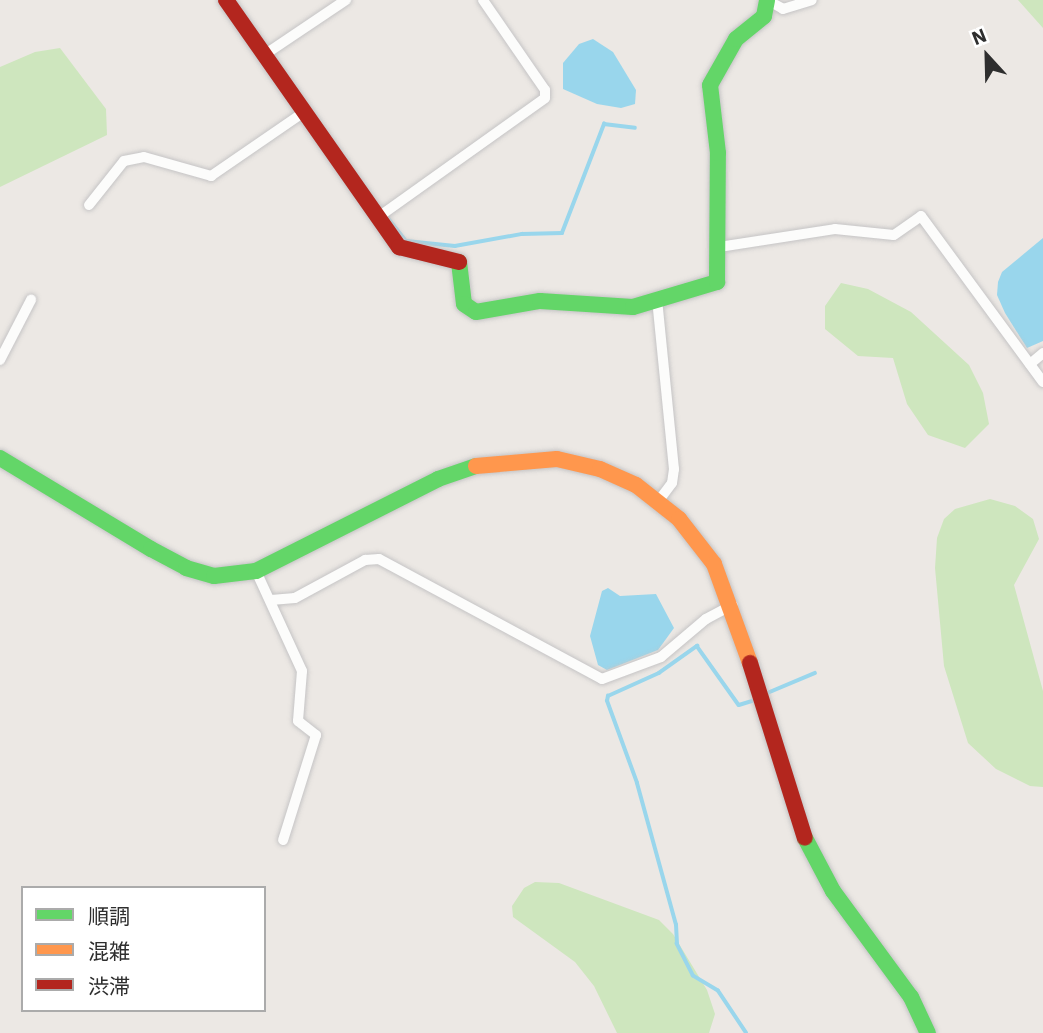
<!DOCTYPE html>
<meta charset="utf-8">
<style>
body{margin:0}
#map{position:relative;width:1043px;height:1033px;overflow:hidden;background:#ece8e4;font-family:"IBM Plex Sans","Noto Sans JP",sans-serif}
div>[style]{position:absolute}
.green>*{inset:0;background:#cee6be}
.water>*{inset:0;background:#99d6ec}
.stream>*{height:3.5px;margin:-1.75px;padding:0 1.75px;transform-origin:1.75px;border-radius:1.75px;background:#99d6ec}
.roads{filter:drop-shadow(0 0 2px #c5c4c5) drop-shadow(0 0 2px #c5c4c5)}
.street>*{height:10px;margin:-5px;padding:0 5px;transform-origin:5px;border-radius:5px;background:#fcfcfb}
.fast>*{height:16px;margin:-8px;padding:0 8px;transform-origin:8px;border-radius:8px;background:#63d668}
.slow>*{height:16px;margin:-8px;padding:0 8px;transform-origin:8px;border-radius:8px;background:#ff974d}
.jam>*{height:16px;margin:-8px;padding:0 8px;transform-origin:8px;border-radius:8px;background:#b3261e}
span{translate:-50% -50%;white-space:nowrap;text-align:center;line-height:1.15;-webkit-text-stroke:5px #fff;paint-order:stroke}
.legend{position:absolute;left:21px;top:886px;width:245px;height:126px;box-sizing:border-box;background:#fff;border:2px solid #ababab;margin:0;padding:9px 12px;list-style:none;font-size:21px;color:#2e2e2e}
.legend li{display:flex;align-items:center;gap:14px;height:35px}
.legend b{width:35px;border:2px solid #ababab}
.north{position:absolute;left:952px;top:21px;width:70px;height:70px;-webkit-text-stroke:5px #fff;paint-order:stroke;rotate:338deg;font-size:19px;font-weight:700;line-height:28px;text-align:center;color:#2e2e2e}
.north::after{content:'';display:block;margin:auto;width:24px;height:32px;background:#2e2e2e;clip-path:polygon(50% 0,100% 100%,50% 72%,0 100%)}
</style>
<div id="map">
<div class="green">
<i style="clip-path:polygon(1018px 0,1043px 0,1043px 28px)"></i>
<i style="clip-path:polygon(60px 48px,106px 109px,107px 135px,0 187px,0 67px,35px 52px)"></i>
<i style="clip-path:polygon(841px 283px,868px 289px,911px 312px,969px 365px,983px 393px,989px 424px,965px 448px,928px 435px,907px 404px,893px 358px,858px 356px,825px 329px,825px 306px)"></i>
<i style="clip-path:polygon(990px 499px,1015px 506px,1033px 519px,1039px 539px,1014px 585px,1043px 691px,1043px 787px,1030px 786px,996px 769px,968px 743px,944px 666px,935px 568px,937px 538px,944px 519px,955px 509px)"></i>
<i style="clip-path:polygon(535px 882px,559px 883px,659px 920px,673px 934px,707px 990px,715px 1014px,709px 1033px,617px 1033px,594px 986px,575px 962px,513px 917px,512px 906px,524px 888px)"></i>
</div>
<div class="water">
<i style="clip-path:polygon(593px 39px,613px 52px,636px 90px,635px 104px,621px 108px,597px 104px,563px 89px,563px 63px,579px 44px)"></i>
<i style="clip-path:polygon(1043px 238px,1043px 341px,1027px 348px,1005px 313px,997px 295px,998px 282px,1002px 272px)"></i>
<i style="clip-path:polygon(608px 588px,620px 596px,656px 594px,674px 628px,658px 650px,607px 670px,598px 665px,590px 636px,602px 591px)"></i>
</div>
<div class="stream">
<i style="left:385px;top:214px;width:34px;rotate:52deg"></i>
<i style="left:406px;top:241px;width:49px;rotate:5.8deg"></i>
<i style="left:455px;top:246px;width:68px;rotate:-10.2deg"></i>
<i style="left:522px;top:234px;width:40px;rotate:-1.4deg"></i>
<i style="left:562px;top:233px;width:117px;rotate:-68.9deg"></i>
<i style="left:604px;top:124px;width:31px;rotate:7deg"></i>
<i style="left:765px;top:694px;width:54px;rotate:-22.8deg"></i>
<i style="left:746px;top:1033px;width:50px;rotate:-123.7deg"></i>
<i style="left:718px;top:991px;width:29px;rotate:-149deg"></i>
<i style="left:693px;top:976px;width:36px;rotate:-117deg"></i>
<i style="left:677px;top:944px;width:19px;rotate:-93deg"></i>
<i style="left:676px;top:925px;width:147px;rotate:-105.4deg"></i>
<i style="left:637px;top:783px;width:87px;rotate:-110.1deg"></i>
<i style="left:607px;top:701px;width:5px;rotate:-79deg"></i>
<i style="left:608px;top:696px;width:56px;rotate:-24.3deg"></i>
<i style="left:659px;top:673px;width:47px;rotate:-35.4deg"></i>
<i style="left:697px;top:646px;width:72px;rotate:54.6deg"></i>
<i style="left:739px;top:705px;width:17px;rotate:-17deg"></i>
</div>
<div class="roads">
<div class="street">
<i style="left:767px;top:0;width:18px;rotate:29deg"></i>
<i style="left:783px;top:9px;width:30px;rotate:-17deg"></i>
<i style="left:264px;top:55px;width:99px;rotate:-33.9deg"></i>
<i style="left:89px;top:205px;width:56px;rotate:-51.5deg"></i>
<i style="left:124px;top:161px;width:20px;rotate:-11deg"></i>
<i style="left:144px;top:157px;width:70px;rotate:15.8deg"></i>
<i style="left:211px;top:176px;width:113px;rotate:-34.5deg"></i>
<i style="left:377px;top:218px;width:206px;rotate:-35.5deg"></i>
<i style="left:545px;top:98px;width:8px;rotate:-90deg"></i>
<i style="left:545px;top:90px;width:109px;rotate:-124.6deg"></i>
<i style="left:719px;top:247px;width:117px;rotate:-8.8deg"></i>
<i style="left:835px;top:229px;width:59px;rotate:5.8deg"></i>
<i style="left:894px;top:235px;width:33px;rotate:-35deg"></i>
<i style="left:921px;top:216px;width:206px;rotate:53.7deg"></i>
<i style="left:657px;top:299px;width:171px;rotate:84.3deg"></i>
<i style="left:674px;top:469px;width:14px;rotate:98deg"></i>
<i style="left:672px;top:483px;width:21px;rotate:127deg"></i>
<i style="left:0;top:360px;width:68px;rotate:-62.7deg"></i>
<i style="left:1030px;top:364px;width:17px;rotate:-40deg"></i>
<i style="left:256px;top:571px;width:110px;rotate:65.3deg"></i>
<i style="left:302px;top:671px;width:50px;rotate:94.6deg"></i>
<i style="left:298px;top:721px;width:23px;rotate:38deg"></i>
<i style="left:316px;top:735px;width:110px;rotate:107.4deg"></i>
<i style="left:271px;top:600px;width:24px;rotate:-5deg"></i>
<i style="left:295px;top:598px;width:80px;rotate:-28.5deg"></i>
<i style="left:365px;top:560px;width:14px;rotate:-4deg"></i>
<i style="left:379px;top:559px;width:253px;rotate:28.3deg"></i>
<i style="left:602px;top:679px;width:63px;rotate:-20.4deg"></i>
<i style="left:661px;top:657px;width:59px;rotate:-40.2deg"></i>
<i style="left:706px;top:619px;width:30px;rotate:-28deg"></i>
</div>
<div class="fast">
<i style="left:459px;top:262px;width:42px;rotate:83.2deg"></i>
<i style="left:464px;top:304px;width:14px;rotate:34deg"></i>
<i style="left:476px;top:312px;width:65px;rotate:-9.8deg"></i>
<i style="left:540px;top:301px;width:93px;rotate:3.7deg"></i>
<i style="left:633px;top:307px;width:88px;rotate:-16.6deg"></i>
<i style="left:717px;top:282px;width:129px;rotate:-89.6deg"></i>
<i style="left:718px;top:153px;width:68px;rotate:-96.7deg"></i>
<i style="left:710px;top:85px;width:53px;rotate:-60.5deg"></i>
<i style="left:736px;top:39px;width:36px;rotate:-39deg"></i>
<i style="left:764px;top:16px;width:16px;rotate:-79deg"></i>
<i style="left:0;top:458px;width:176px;rotate:31.1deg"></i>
<i style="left:151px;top:549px;width:40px;rotate:28deg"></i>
<i style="left:186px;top:568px;width:29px;rotate:16deg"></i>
<i style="left:214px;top:576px;width:42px;rotate:-6.8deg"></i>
<i style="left:256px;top:571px;width:204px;rotate:-26.8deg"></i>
<i style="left:438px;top:479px;width:40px;rotate:-18.9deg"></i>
<i style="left:805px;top:838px;width:60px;rotate:62.2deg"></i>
<i style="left:833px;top:891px;width:132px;rotate:53.7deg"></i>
<i style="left:911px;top:997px;width:40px;rotate:65deg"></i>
</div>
<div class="slow">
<i style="left:476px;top:466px;width:81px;rotate:-4.9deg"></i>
<i style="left:557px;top:459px;width:44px;rotate:13.1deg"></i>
<i style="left:600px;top:469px;width:39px;rotate:24deg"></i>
<i style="left:636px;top:485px;width:55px;rotate:38.3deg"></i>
<i style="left:679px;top:519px;width:57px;rotate:52.1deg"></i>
<i style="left:714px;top:564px;width:105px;rotate:70deg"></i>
</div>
<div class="jam">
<i style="left:226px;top:0;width:302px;rotate:55deg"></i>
<i style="left:399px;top:247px;width:62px;rotate:14deg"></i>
<i style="left:750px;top:663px;width:183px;rotate:72.6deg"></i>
</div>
</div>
<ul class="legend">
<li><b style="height:9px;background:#63d668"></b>順調</li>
<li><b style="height:9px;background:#ff974d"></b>混雑</li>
<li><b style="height:9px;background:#b3261e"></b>渋滞</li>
</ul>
<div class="north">N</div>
</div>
